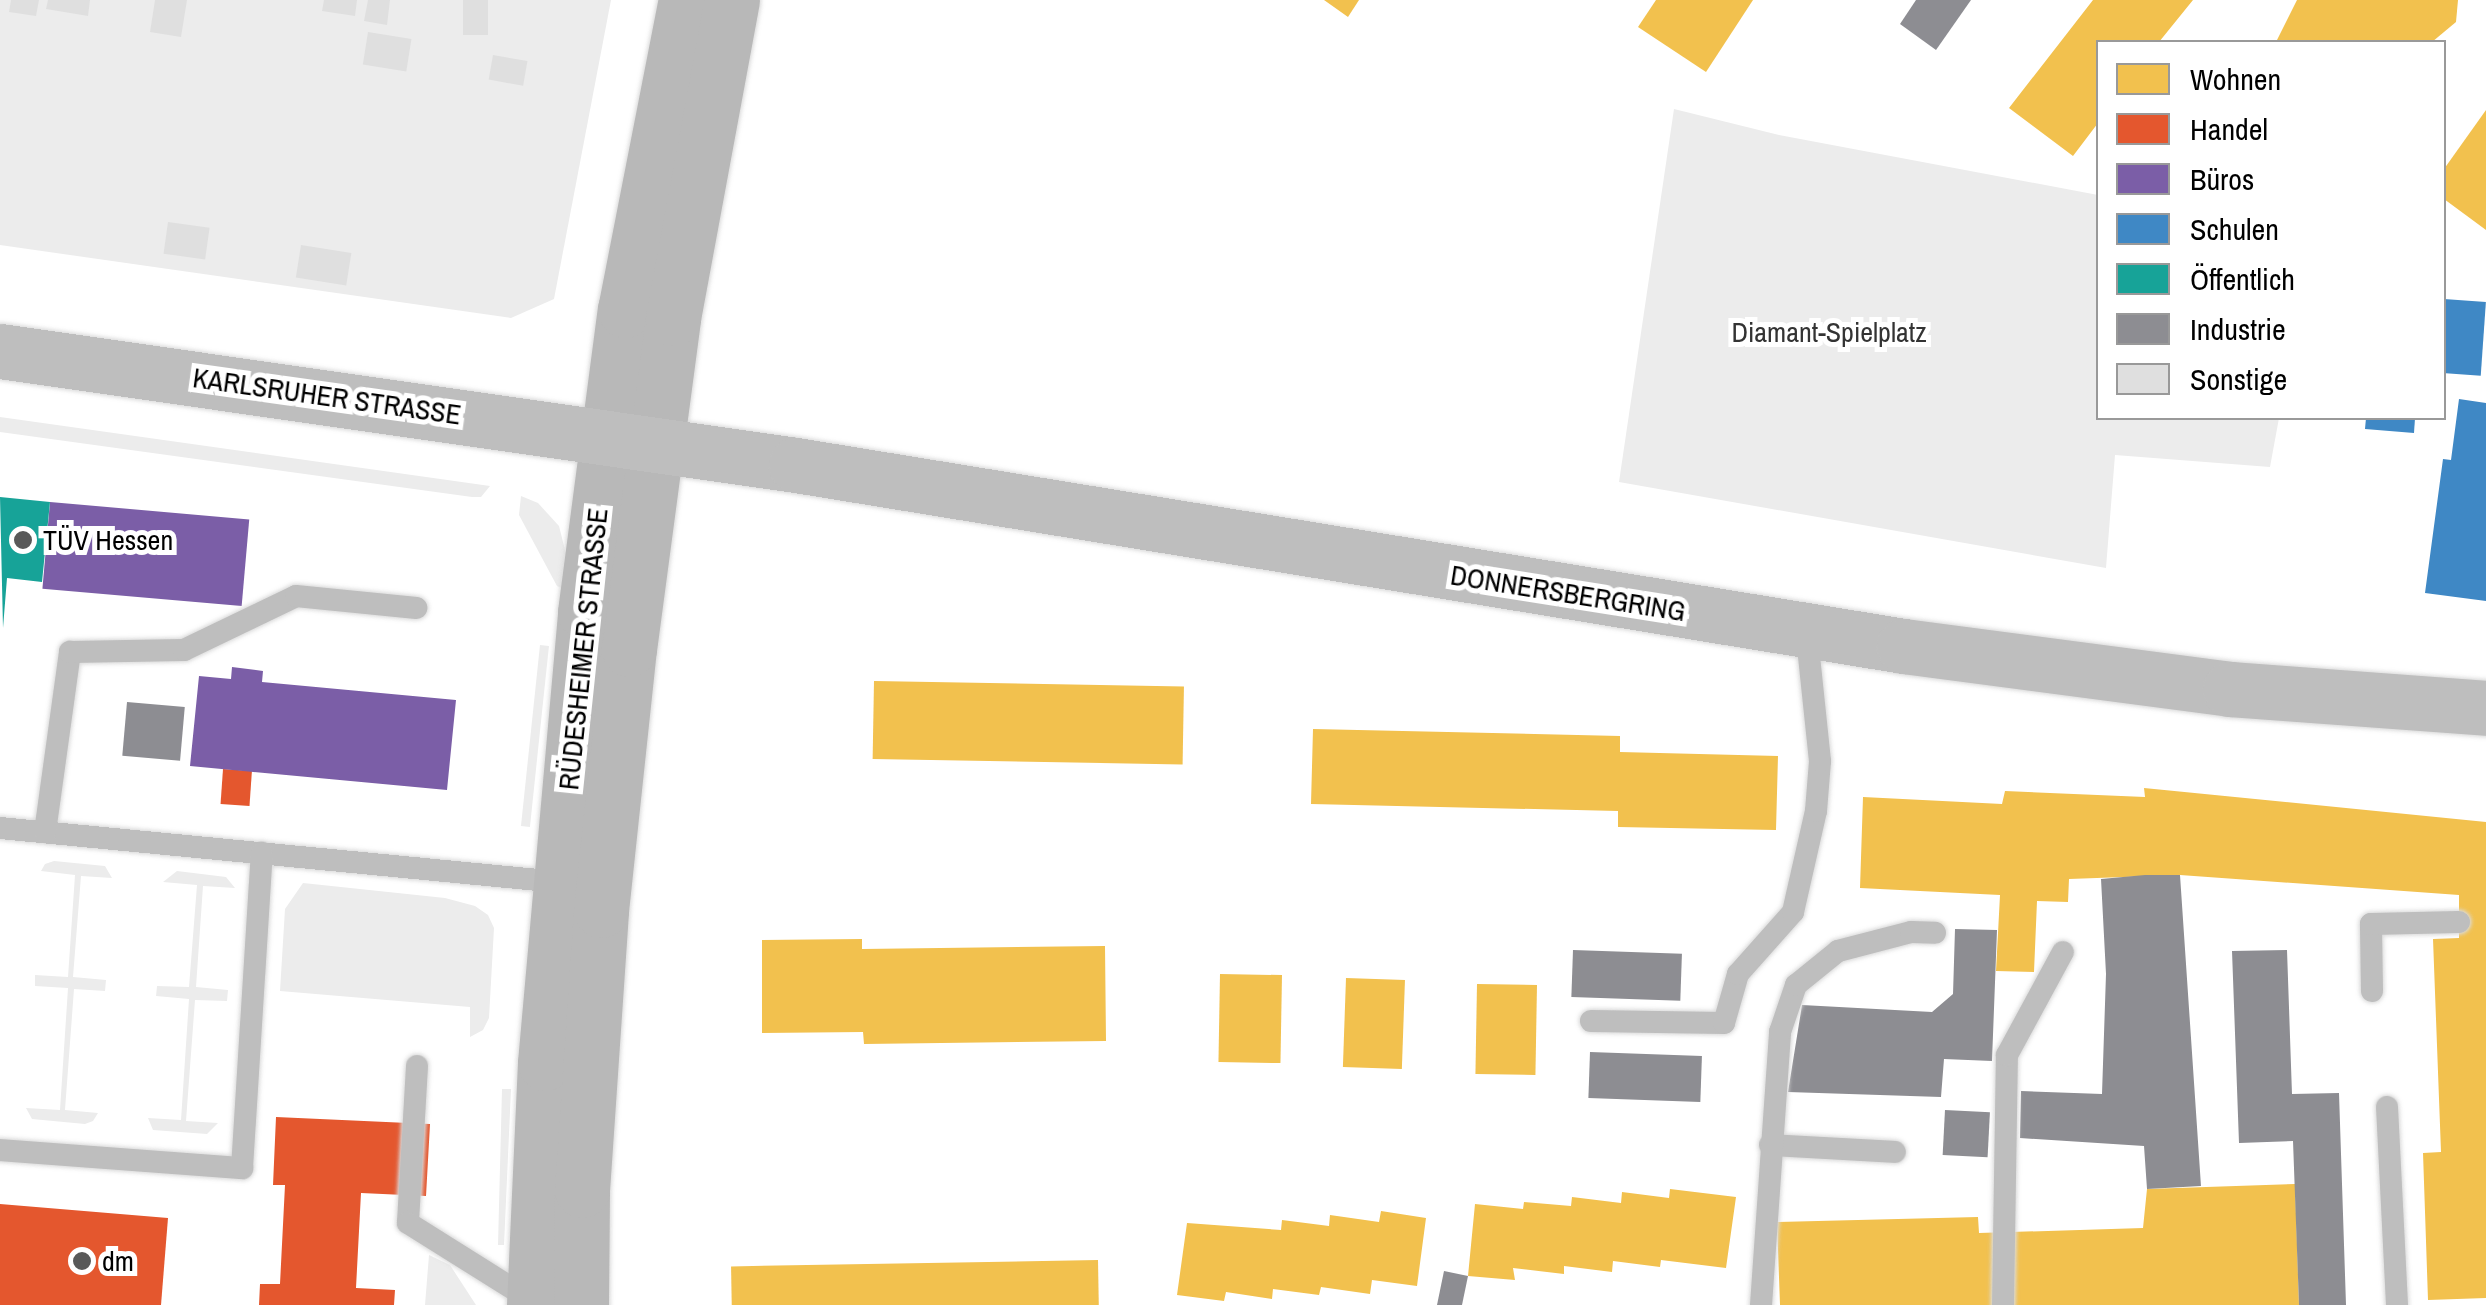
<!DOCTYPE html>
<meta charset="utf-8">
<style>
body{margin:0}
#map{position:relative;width:2486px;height:1305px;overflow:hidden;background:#fff;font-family:"Archivo Narrow",sans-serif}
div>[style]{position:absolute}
.green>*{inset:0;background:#ececec;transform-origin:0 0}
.homes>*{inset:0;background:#f2c14e;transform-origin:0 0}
.shops>*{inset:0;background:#e4572e;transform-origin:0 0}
.offices>*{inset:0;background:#7b5ea7;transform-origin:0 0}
.schools>*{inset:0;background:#3f88c5;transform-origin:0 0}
.public>*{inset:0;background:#17a398}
.industry>*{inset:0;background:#8d8d92;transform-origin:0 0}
.building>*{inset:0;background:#dfdfdf;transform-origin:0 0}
.roads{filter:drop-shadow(0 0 2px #dbdbdb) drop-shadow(0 0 2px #dbdbdb)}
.service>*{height:22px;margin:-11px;padding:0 11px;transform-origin:11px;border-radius:11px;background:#bebebe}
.secondary>*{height:55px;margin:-27.5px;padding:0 27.5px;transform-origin:27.5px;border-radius:27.5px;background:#b8b8b8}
.primary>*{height:55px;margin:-27.5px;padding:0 27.5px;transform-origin:27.5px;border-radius:27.5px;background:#bebebe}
.dots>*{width:28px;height:28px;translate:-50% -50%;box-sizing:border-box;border:5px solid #fff;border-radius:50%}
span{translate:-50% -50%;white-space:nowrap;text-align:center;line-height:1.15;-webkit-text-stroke:10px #fff;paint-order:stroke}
.park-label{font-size:28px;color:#333}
.street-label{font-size:28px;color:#000}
.poi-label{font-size:28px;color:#000}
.left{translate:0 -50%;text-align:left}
.legend{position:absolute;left:2096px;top:40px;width:350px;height:380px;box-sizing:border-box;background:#fff;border:2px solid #999;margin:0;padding:12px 18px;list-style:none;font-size:30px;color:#000}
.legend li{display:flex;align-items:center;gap:20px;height:50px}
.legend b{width:50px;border:2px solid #999}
</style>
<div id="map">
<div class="green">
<i style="clip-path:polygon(0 0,611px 0,554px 299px,511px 318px,0 245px)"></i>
<i style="clip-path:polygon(1674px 109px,1779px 135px,2098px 195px,2098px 418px,2279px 418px,2270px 467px,2115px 455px,2106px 568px,1619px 482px)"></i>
<i style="clip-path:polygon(0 417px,490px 486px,481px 497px,472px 497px,0 432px)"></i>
<i style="clip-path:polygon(521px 496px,538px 503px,559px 526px,566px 554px,563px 589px,557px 586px,519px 515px)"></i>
<i style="left:540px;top:645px;width:9px;height:182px;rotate:6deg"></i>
<i style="clip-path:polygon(54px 861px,105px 866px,112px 878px,81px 876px,73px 977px,106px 980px,105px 991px,74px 989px,65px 1110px,98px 1113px,93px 1121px,85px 1124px,32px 1119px,26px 1108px,60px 1110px,68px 988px,35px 986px,35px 975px,68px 977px,75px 875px,41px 871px,45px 864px)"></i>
<i style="clip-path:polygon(177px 871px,226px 877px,235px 888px,203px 886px,196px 987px,228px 990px,227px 1001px,195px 1000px,186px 1121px,218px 1123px,207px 1134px,153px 1130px,148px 1118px,181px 1120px,189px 999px,156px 996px,157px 986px,189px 987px,197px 885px,163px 882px)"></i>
<i style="clip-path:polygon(303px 883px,445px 898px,475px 906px,488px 915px,494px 928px,489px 1018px,483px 1030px,470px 1037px,470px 1007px,280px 991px,285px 909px)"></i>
<i style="clip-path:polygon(502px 1089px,511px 1089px,504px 1245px,498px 1245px)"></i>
<i style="clip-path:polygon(429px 1255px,450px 1265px,476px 1305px,425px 1305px)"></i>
</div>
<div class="homes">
<i style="clip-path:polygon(1324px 0,1359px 0,1348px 17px)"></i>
<i style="clip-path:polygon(1656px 0,1753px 0,1706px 72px,1638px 27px)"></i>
<i style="clip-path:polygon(2093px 0,2193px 0,2159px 42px,2098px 42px,2098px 123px,2073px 156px,2009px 108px)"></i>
<i style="clip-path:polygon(2297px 0,2458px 0,2456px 22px,2432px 42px,2276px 42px)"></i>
<i style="clip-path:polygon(2486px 110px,2486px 230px,2444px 199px,2444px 169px)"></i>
<i style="left:874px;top:681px;width:310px;height:78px;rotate:1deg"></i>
<i style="clip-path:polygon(1313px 729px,1620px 736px,1620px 752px,1778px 756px,1776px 830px,1618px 827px,1618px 811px,1311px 804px)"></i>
<i style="clip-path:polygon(2144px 788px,2486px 822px,2486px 1298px,2428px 1300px,2423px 1153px,2441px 1152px,2433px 939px,2459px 938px,2459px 895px,2180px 875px,2069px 879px,2068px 902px,2037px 901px,2034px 972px,1996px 971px,2000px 895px,1860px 888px,1863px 797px,2002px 804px,2005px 791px,2145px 797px)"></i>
<i style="clip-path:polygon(862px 939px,862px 949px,1105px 946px,1106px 1041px,864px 1044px,863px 1032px,762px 1033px,762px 940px)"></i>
<i style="left:1220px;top:974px;width:62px;height:88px;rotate:1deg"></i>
<i style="left:1346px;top:978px;width:59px;height:89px;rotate:2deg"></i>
<i style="left:1477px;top:984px;width:60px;height:90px;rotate:1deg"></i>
<i style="clip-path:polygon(2295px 1184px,2299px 1305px,1780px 1305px,1777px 1222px,1978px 1217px,1979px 1233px,2143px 1228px,2147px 1189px)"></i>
<i style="clip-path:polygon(1670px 1189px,1736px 1197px,1726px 1268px,1661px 1260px,1660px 1267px,1613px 1261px,1612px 1272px,1564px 1266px,1564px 1274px,1513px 1268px,1515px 1280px,1468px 1276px,1475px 1204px,1523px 1209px,1524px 1202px,1571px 1206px,1572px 1197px,1621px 1203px,1622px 1192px,1669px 1198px)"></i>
<i style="clip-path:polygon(1381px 1211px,1426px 1218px,1417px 1286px,1372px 1280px,1370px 1294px,1321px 1287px,1319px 1295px,1273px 1289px,1272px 1299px,1226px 1292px,1224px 1301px,1177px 1295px,1187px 1223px,1281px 1230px,1282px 1220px,1329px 1226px,1330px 1215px,1379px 1222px)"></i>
<i style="left:1098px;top:1260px;width:45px;height:367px;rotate:89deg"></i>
</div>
<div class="shops">
<i style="left:223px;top:769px;width:29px;height:35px;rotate:4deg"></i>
<i style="clip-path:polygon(276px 1117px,430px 1124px,426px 1196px,361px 1193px,356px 1288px,395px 1290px,394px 1305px,259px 1305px,260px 1284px,280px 1284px,285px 1185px,273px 1185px)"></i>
<i style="clip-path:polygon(0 1204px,168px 1218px,161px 1305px,0 1305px)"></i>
</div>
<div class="offices">
<i style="left:50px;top:502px;width:200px;height:87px;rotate:5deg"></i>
<i style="clip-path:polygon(232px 667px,263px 671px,262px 682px,456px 700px,447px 790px,190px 766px,199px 676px,231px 679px)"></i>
</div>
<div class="schools">
<i style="left:2444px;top:299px;width:42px;height:74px;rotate:4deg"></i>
<i style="clip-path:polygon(2459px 399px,2486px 403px,2486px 601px,2425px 593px,2443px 459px,2451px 460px)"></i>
<i style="clip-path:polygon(2366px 418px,2415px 418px,2414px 433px,2365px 429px)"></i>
</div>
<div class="public">
<i style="clip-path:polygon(0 497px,50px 502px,42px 582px,7px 578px,3px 628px)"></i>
</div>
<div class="industry">
<i style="clip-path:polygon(1916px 0,1971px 0,1936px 50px,1900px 24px)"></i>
<i style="left:127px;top:702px;width:58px;height:54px;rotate:5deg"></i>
<i style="clip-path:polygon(2145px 875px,2180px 875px,2201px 1186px,2147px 1189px,2144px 1146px,2020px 1138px,2021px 1091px,2102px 1094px,2106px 974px,2101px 879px)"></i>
<i style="clip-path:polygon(1955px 929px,1997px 930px,1992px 1061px,1944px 1059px,1941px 1097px,1788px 1092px,1802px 1005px,1932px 1012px,1953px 994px)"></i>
<i style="left:1573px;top:950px;width:109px;height:47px;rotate:2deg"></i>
<i style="clip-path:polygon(2287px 950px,2292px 1094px,2339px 1093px,2346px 1305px,2299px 1305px,2293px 1141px,2239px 1143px,2232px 951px)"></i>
<i style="left:1590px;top:1052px;width:112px;height:46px;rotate:2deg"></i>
<i style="left:1945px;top:1110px;width:45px;height:45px;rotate:3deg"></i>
<i style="clip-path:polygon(1444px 1271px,1468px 1276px,1462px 1305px,1437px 1305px)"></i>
</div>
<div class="building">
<i style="clip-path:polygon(11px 0,39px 0,36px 16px,9px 12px)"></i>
<i style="clip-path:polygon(48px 0,90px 0,88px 16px,46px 9px)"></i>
<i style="clip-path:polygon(155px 0,187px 0,181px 37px,150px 32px)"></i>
<i style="clip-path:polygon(324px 0,357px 0,355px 16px,322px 11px)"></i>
<i style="clip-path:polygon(368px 0,390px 0,387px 25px,364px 21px)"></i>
<i style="left:463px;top:0;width:25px;height:35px"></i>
<i style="left:368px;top:32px;width:44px;height:33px;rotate:9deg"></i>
<i style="left:493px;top:55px;width:35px;height:25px;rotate:10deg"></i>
<i style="left:168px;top:222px;width:42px;height:32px;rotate:8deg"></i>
<i style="left:301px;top:245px;width:51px;height:33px;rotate:9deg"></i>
</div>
<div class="roads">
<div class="service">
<i style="left:0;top:828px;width:562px;rotate:5.52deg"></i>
<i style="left:45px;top:832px;width:182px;rotate:-82.1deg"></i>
<i style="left:70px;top:652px;width:114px;rotate:-1deg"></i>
<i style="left:184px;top:650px;width:124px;rotate:-25.7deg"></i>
<i style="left:296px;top:596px;width:121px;rotate:5.7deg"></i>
<i style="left:2372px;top:991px;width:67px;rotate:-90.9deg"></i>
<i style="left:2371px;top:924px;width:88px;rotate:-1.3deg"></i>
<i style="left:1591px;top:1021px;width:133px;rotate:0.9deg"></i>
<i style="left:1724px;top:1023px;width:51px;rotate:-74.1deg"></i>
<i style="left:1738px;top:974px;width:83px;rotate:-48.4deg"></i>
<i style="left:1793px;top:912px;width:104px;rotate:-77.2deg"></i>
<i style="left:1816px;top:811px;width:50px;rotate:-85.4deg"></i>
<i style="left:1820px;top:761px;width:134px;rotate:-96deg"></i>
<i style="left:417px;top:1066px;width:157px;rotate:93.3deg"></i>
<i style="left:408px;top:1223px;width:149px;rotate:32.1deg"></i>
<i style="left:2387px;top:1107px;width:198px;rotate:87.1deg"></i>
<i style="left:1770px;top:1145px;width:125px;rotate:3.2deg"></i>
<i style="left:0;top:1150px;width:243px;rotate:4.3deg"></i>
<i style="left:242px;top:1168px;width:316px;rotate:-86.4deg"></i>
<i style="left:1761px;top:1305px;width:274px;rotate:-86deg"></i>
<i style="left:1780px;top:1032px;width:50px;rotate:-71.2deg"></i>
<i style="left:1796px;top:985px;width:54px;rotate:-39deg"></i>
<i style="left:1838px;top:951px;width:75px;rotate:-14.6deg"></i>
<i style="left:1911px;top:932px;width:24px;rotate:2deg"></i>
<i style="left:2003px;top:1305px;width:250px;rotate:-89.1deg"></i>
<i style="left:2007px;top:1055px;width:117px;rotate:-61.5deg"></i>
</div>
<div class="secondary">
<i style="left:534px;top:1305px;width:242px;rotate:-87.4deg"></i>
<i style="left:545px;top:1063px;width:453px;rotate:-84.9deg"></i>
<i style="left:585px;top:612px;width:305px;rotate:-82.5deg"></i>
<i style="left:625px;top:310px;width:316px;rotate:-78.9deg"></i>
<i style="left:581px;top:1305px;width:115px;rotate:-89.5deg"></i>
<i style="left:582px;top:1190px;width:281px;rotate:-86.1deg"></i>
<i style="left:601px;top:910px;width:262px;rotate:-83.9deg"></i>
<i style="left:629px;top:649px;width:334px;rotate:-82.4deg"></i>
<i style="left:673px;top:318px;width:323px;rotate:-79.5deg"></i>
</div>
<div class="primary">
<i style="left:0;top:351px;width:804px;rotate:8.15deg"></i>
<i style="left:796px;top:465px;width:1123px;rotate:9.28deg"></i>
<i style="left:1904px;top:646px;width:329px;rotate:7.5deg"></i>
<i style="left:2230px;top:689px;width:257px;rotate:4.2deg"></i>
</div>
</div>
<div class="dots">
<i style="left:23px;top:540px;background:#595959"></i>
<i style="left:82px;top:1261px;background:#595959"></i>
</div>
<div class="park-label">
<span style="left:1829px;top:332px">Diamant-Spielplatz</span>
</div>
<div class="street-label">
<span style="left:327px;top:396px;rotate:8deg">KARLSRUHER STRASSE</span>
<span style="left:1568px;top:593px;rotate:9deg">DONNERSBERGRING</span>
<span style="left:583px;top:649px;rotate:-84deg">RÜDESHEIMER STRASSE</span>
</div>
<div class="poi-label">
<span class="left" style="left:43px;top:540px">TÜV Hessen</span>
<span class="left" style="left:102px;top:1261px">dm</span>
</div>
<ul class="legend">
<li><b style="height:28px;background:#f2c14e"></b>Wohnen</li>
<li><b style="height:28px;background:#e4572e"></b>Handel</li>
<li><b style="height:28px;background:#7b5ea7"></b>Büros</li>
<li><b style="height:28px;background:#3f88c5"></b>Schulen</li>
<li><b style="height:28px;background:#17a398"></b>Öffentlich</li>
<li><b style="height:28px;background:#8d8d92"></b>Industrie</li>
<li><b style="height:28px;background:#dfdfdf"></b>Sonstige</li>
</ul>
</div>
